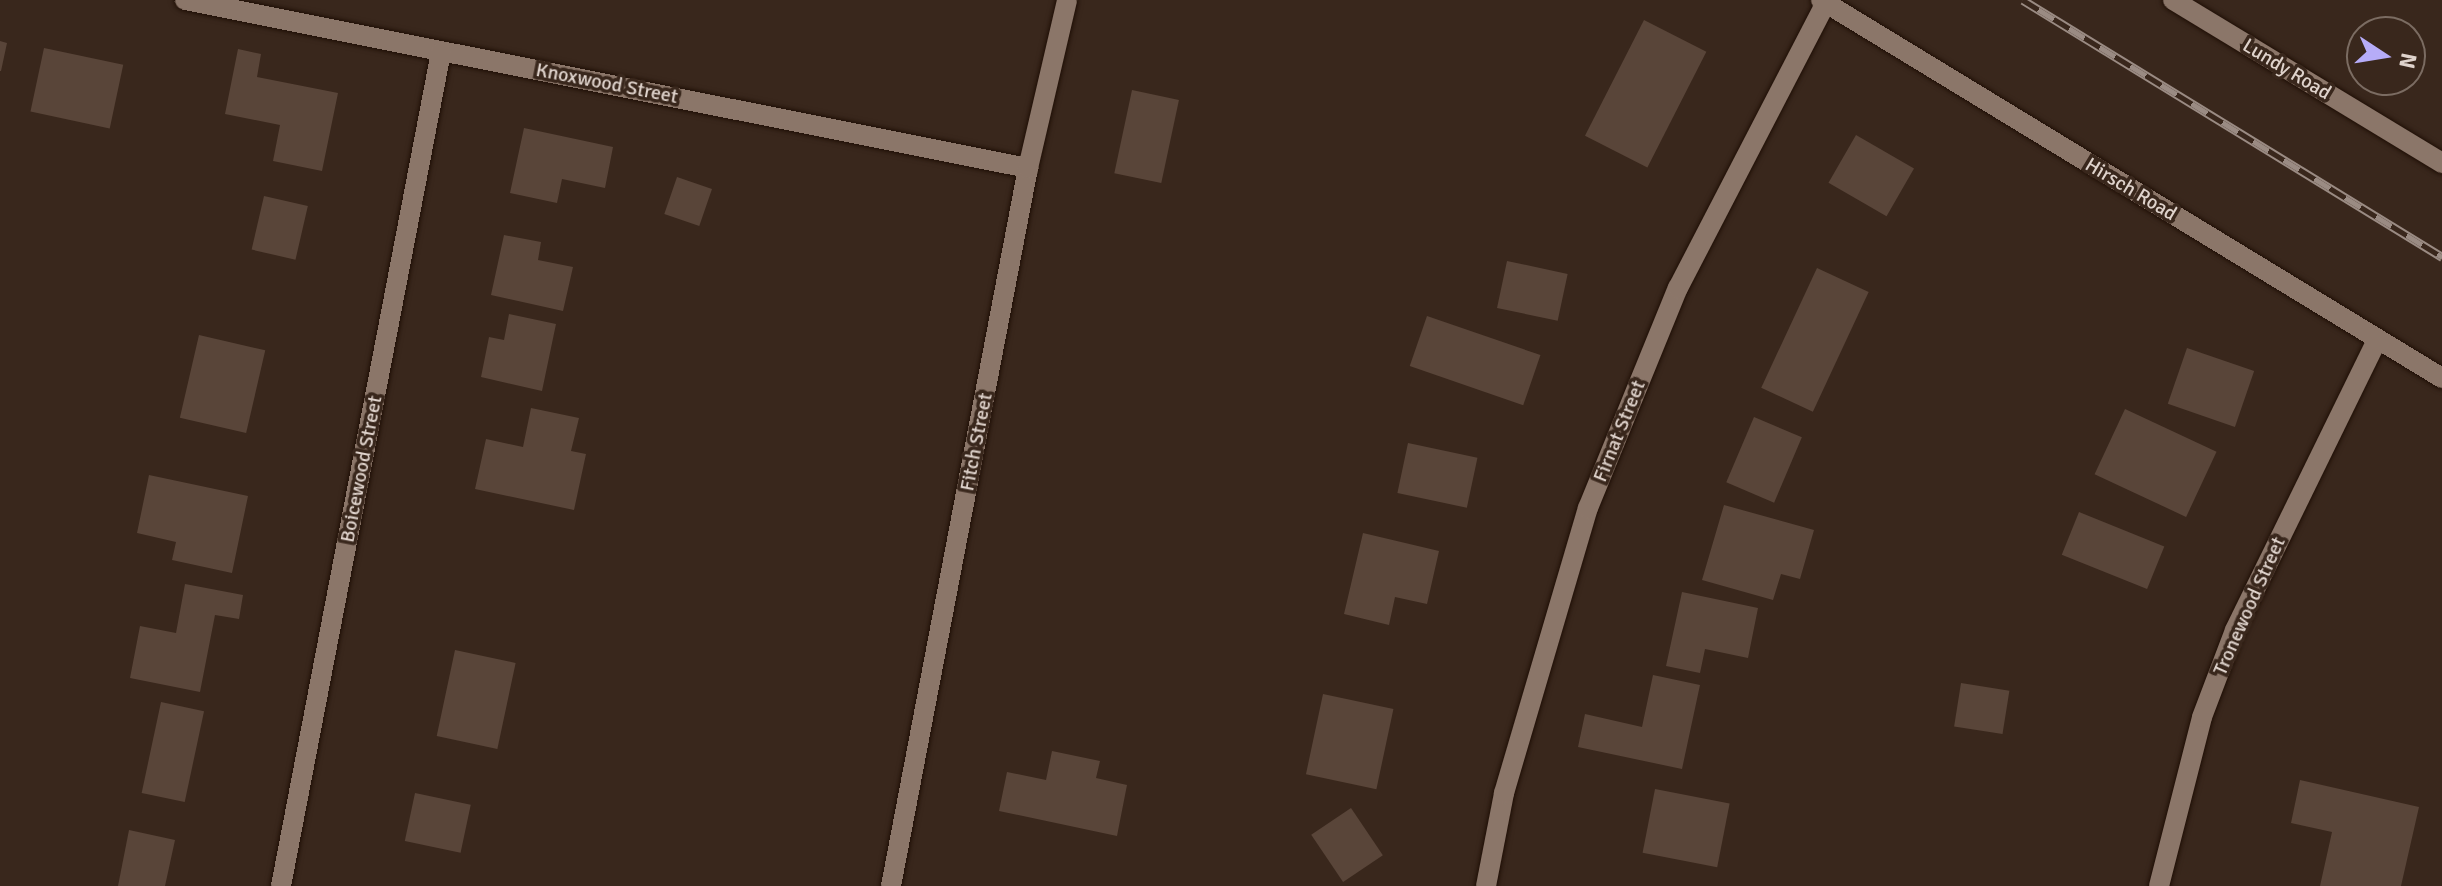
<!DOCTYPE html>
<style>
body{margin:0}
#map{position:relative;width:2442px;height:886px;overflow:hidden;background:#39271c;font-family:Signika,sans-serif}
div>[style]{position:absolute}
.building>*{inset:0;background:#594539;transform-origin:0 0}
.roads{filter:drop-shadow(0 0 2px #1f0f06) drop-shadow(0 0 2px #1f0f06)}
.street>*{height:20px;margin:-10px;padding:0 10px;transform-origin:10px;border-radius:10px;background:#8b7669}
.secondary>*{height:20px;margin:-10px;padding:0 10px;transform-origin:10px;border-radius:10px;background:#8b7669}
.rail>*{height:9px;margin-top:-4.5px;transform-origin:0;background:repeating-linear-gradient(90deg,#39271c 0 18px,#9a8b83 0 36px);box-sizing:border-box;border-block:2px solid #9a8b83}
span{translate:-50% -50%;white-space:nowrap;text-align:center;line-height:1.15;-webkit-text-stroke:7px #39271c;paint-order:stroke}
.street-label{font-size:20px;color:#dfd3cc}
.north{position:absolute;left:2346px;top:16px;width:80px;height:80px;box-sizing:border-box;background:#39271c;border:2px solid #7b6c62;border-radius:50%;rotate:102deg;font-size:22px;font-weight:700;line-height:32px;text-align:center;color:#dfd3cc}
.north::after{content:'';display:block;margin:auto;width:28px;height:36px;background:#b6acf8;clip-path:polygon(50% 0,100% 100%,50% 72%,0 100%)}
</style>
<div id="map">
<div class="building">
<i style="left:1644px;top:20px;width:70px;height:130px;rotate:27deg"></i>
<i style="clip-path:polygon(0 41px,7px 43px,1px 71px,0 71px)"></i>
<i style="left:44px;top:48px;width:81px;height:65px;rotate:12deg"></i>
<i style="clip-path:polygon(238px 49px,261px 54px,257px 77px,338px 93px,322px 171px,273px 161px,280px 125px,225px 114px)"></i>
<i style="left:1132px;top:90px;width:48px;height:85px;rotate:12deg"></i>
<i style="clip-path:polygon(524px 128px,613px 147px,605px 188px,562px 179px,557px 203px,510px 193px)"></i>
<i style="left:1856px;top:135px;width:67px;height:55px;rotate:30deg"></i>
<i style="left:677px;top:177px;width:37px;height:39px;rotate:19deg"></i>
<i style="left:264px;top:196px;width:45px;height:55px;rotate:13deg"></i>
<i style="clip-path:polygon(504px 235px,541px 242px,538px 260px,573px 267px,563px 311px,491px 295px)"></i>
<i style="left:1507px;top:261px;width:62px;height:48px;rotate:12deg"></i>
<i style="left:1817px;top:268px;width:57px;height:132px;rotate:25deg"></i>
<i style="clip-path:polygon(509px 314px,556px 324px,542px 391px,481px 377px,489px 337px,504px 340px)"></i>
<i style="left:1427px;top:316px;width:120px;height:53px;rotate:19deg"></i>
<i style="left:199px;top:335px;width:68px;height:85px;rotate:13deg"></i>
<i style="left:2187px;top:348px;width:71px;height:59px;rotate:19deg"></i>
<i style="clip-path:polygon(531px 408px,579px 418px,571px 451px,586px 454px,574px 510px,475px 489px,486px 439px,523px 447px)"></i>
<i style="left:2125px;top:409px;width:101px;height:72px;rotate:25deg"></i>
<i style="left:1754px;top:417px;width:52px;height:71px;rotate:23deg"></i>
<i style="left:1408px;top:443px;width:71px;height:51px;rotate:12deg"></i>
<i style="clip-path:polygon(149px 475px,248px 496px,232px 573px,172px 560px,176px 542px,137px 533px)"></i>
<i style="clip-path:polygon(1724px 505px,1814px 530px,1800px 579px,1781px 574px,1773px 600px,1702px 580px)"></i>
<i style="left:2079px;top:512px;width:92px;height:46px;rotate:22deg"></i>
<i style="clip-path:polygon(1363px 533px,1439px 551px,1427px 604px,1395px 597px,1389px 625px,1344px 614px)"></i>
<i style="clip-path:polygon(185px 584px,243px 595px,239px 619px,215px 615px,200px 692px,130px 678px,140px 626px,176px 633px)"></i>
<i style="clip-path:polygon(1682px 592px,1758px 608px,1748px 658px,1705px 649px,1700px 673px,1666px 666px)"></i>
<i style="left:455px;top:650px;width:62px;height:88px;rotate:12deg"></i>
<i style="clip-path:polygon(1653px 675px,1700px 685px,1682px 769px,1578px 747px,1585px 714px,1642px 727px)"></i>
<i style="left:1961px;top:683px;width:49px;height:44px;rotate:9deg"></i>
<i style="left:1323px;top:694px;width:72px;height:82px;rotate:12deg"></i>
<i style="left:161px;top:702px;width:44px;height:93px;rotate:12deg"></i>
<i style="clip-path:polygon(1052px 751px,1100px 761px,1096px 778px,1127px 785px,1117px 836px,999px 811px,1007px 772px,1046px 780px)"></i>
<i style="clip-path:polygon(2300px 780px,2419px 807px,2401px 886px,2320px 886px,2332px 832px,2291px 823px)"></i>
<i style="left:1655px;top:789px;width:76px;height:65px;rotate:11deg"></i>
<i style="left:415px;top:793px;width:57px;height:49px;rotate:12deg"></i>
<i style="left:1351px;top:808px;width:57px;height:48px;rotate:56deg"></i>
<i style="clip-path:polygon(129px 830px,175px 840px,165px 886px,118px 886px)"></i>
</div>
<div class="roads">
<div class="street">
<i style="left:185px;top:0;width:860px;rotate:11.27deg"></i>
<i style="left:2173px;top:0;width:315px;rotate:31.2deg"></i>
<i style="left:281px;top:886px;width:849px;rotate:-79.14deg"></i>
<i style="left:891px;top:886px;width:731px;rotate:-79.2deg"></i>
<i style="left:1028px;top:168px;width:172px;rotate:-76.9deg"></i>
<i style="left:1486px;top:886px;width:95px;rotate:-79deg"></i>
<i style="left:1504px;top:793px;width:297px;rotate:-73.6deg"></i>
<i style="left:1588px;top:508px;width:238px;rotate:-67.8deg"></i>
<i style="left:1678px;top:288px;width:321px;rotate:-62.6deg"></i>
<i style="left:2159px;top:886px;width:174px;rotate:-75.7deg"></i>
<i style="left:2202px;top:717px;width:93px;rotate:-69.2deg"></i>
<i style="left:2235px;top:630px;width:323px;rotate:-63.9deg"></i>
</div>
<div class="secondary">
<i style="left:1821px;top:0;width:727px;rotate:31.33deg"></i>
</div>
</div>
<div class="rail">
<i style="left:2023px;top:0;width:492px;rotate:31.5deg"></i>
</div>
<div class="street-label">
<span style="left:2287px;top:69px;rotate:31deg">Lundy Road</span>
<span style="left:607px;top:83px;rotate:11deg">Knoxwood Street</span>
<span style="left:2131px;top:189px;rotate:31deg">Hirsch Road</span>
<span style="left:1619px;top:431px;rotate:-68deg">Firnat Street</span>
<span style="left:976px;top:442px;rotate:-79deg">Fitch Street</span>
<span style="left:361px;top:469px;rotate:-79deg">Boicewood Street</span>
<span style="left:2249px;top:606px;rotate:-66deg">Tronewood Street</span>
</div>
<div class="north">N</div>
</div>
